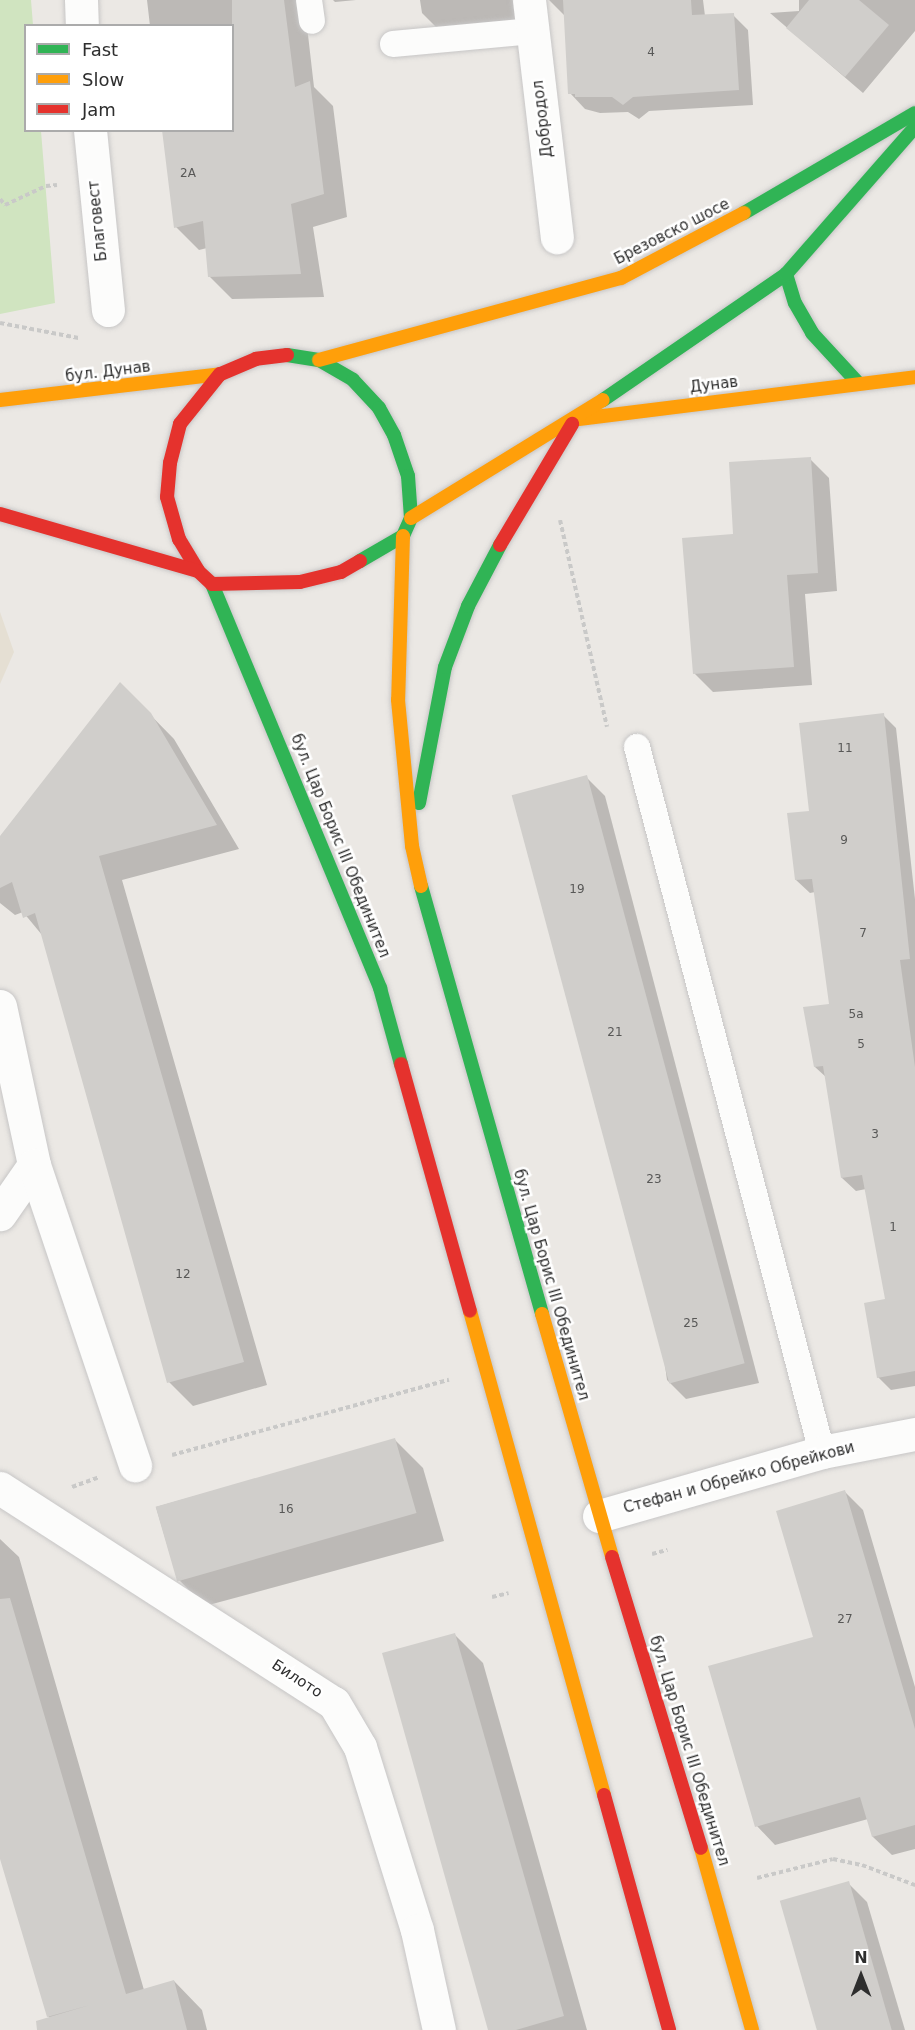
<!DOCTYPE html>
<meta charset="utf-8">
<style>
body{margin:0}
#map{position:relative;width:915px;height:2030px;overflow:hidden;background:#ebe8e4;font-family:"DejaVu Sans",sans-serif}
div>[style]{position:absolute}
.education>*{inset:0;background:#e5dfd3}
.green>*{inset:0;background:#d0e4c0}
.shadow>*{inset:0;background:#0003}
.building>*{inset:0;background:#d0cecb;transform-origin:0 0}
.path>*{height:4px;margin-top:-2px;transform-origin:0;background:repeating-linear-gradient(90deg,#c9c9c8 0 4.5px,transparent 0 7.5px)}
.roads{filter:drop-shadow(0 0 2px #c7c6c6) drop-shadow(0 0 2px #c7c6c6)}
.lane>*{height:26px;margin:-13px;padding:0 13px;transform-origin:13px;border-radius:13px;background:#fcfcfb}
.street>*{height:33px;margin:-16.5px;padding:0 16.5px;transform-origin:16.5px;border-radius:16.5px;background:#fcfcfb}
.fast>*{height:14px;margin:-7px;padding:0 7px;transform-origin:7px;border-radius:7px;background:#30b455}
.slow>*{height:14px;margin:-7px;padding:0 7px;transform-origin:7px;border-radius:7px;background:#ff9f0a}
.jam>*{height:14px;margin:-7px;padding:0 7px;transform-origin:7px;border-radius:7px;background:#e5322d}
span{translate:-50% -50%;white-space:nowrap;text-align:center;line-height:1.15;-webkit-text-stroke:5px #fff;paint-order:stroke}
.number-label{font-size:12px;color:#585857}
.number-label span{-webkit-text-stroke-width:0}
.street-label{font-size:15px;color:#2e2e2e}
.legend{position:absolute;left:24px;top:24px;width:210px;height:108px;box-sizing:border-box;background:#fff;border:2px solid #ababab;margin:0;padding:8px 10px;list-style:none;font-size:18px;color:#2e2e2e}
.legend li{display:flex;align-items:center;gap:12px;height:30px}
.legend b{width:30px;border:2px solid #ababab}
.north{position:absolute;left:831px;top:1946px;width:60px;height:60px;-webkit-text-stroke:4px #fff;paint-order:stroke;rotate:0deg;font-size:16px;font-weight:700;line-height:24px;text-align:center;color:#2e2e2e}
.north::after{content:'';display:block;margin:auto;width:21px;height:27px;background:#2e2e2e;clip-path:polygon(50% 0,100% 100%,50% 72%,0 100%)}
</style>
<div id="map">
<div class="education">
<i style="clip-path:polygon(0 612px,14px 652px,0 684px)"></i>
</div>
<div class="green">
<i style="clip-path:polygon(0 0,31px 0,33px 25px,26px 26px,26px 130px,41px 131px,55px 303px,0 314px)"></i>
</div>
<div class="shadow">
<i style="clip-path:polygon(147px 0,304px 0,314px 87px,333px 106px,347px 217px,313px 227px,324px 297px,232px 299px,209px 276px,207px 248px,199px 250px,176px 227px,232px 130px,232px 26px,150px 26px)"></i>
<i style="clip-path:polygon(333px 0,356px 0,335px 2px)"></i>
<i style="clip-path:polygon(420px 0,533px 0,526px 19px,437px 28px,422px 13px)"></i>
<i style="clip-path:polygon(549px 0,703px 0,705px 16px,733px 15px,748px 30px,753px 105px,649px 111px,639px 119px,628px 112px,600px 113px,585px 109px,570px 93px,566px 17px)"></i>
<i style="clip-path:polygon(799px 0,915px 0,915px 31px,863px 93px,770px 13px,799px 11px)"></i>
<i style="clip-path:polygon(810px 459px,829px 478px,837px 591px,805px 594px,812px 685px,713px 692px,694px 673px,735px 535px)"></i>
<i style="clip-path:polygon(120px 684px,174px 739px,239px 849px,122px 880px,267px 1385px,193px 1406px,169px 1382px,42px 935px,23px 912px,15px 915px,0 903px,0 837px)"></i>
<i style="clip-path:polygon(883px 715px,896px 728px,915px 899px,915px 1386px,891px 1390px,878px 1377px,886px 1300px,866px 1189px,856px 1191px,842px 1178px,827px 1078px,815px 1067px,831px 1005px,815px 892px,810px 893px,796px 880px,811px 812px)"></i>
<i style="clip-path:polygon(586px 777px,605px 796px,759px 1383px,686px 1399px,667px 1380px)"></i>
<i style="clip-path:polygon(395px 1440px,423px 1468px,444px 1541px,205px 1606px,177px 1578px,156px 1507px)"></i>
<i style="clip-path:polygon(844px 1491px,863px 1510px,915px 1687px,915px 1849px,892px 1855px,873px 1837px,868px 1819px,775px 1845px,757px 1826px,815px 1638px)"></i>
<i style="clip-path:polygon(0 1539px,19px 1557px,144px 1990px,174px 1981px,202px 2010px,207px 2030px,62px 2030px,48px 2016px,0 1855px)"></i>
<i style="clip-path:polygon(455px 1635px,483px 1663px,587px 2030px,490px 2030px)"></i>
<i style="clip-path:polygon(848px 1883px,867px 1902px,905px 2030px,820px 2030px)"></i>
</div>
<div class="building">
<i style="clip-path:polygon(232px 0,284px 0,295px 87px,310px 81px,324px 194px,291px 204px,301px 274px,208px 277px,203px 221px,174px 228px,162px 130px,232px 130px)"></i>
<i style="clip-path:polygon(563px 0,691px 0,692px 15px,734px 13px,739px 90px,633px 97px,623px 105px,612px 97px,575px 97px,575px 94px,568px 94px)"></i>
<i style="clip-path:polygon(809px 0,859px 0,889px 25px,845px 77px,786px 28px)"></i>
<i style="clip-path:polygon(811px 457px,818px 573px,787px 575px,794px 667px,693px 674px,682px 538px,733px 534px,729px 462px)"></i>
<i style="clip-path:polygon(120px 682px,151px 713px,217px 825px,99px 856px,244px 1362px,167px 1383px,35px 913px,23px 918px,12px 882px,0 888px,0 836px)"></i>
<i style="clip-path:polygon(884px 713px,910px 959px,900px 960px,915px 1067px,915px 1371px,877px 1378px,864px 1303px,885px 1299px,862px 1175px,841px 1178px,823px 1066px,814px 1067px,803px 1007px,829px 1004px,812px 879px,795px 880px,787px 813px,809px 811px,799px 723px)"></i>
<i style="left:587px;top:775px;width:609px;height:78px;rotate:75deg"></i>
<i style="left:395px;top:1438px;width:78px;height:249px;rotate:74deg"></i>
<i style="clip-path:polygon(845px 1490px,915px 1729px,915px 1825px,872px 1837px,860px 1797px,755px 1827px,708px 1666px,813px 1637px,776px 1511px)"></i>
<i style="clip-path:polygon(10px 1598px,126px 1994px,174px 1980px,187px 2030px,37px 2030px,36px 2021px,90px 2005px,47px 2017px,0 1859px,0 1599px)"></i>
<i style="clip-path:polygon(455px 1633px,564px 2016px,516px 2030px,488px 2030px,382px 1653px)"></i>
<i style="left:849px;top:1881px;width:155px;height:72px;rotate:74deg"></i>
</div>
<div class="path">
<i style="left:0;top:199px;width:8px;rotate:50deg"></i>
<i style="left:5px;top:205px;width:45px;rotate:-24.9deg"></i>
<i style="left:46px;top:186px;width:11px;rotate:-5deg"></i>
<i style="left:0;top:323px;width:80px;rotate:10.8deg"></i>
<i style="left:560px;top:520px;width:212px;rotate:77.2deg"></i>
<i style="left:172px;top:1455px;width:287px;rotate:-15.2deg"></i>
<i style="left:72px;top:1487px;width:29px;rotate:-20deg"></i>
<i style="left:652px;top:1554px;width:16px;rotate:-15deg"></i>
<i style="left:492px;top:1597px;width:17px;rotate:-13deg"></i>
<i style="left:757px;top:1878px;width:78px;rotate:-14deg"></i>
<i style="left:833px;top:1859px;width:30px;rotate:12deg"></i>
<i style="left:862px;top:1865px;width:57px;rotate:20.7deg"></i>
</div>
<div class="roads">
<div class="lane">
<i style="left:309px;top:0;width:21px;rotate:82deg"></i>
<i style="left:393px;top:44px;width:140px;rotate:-5.3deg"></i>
<i style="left:637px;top:747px;width:729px;rotate:75.3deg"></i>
</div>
<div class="street">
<i style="left:81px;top:0;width:26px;rotate:88deg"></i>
<i style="left:529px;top:0;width:239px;rotate:83.3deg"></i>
<i style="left:90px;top:130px;width:181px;rotate:84.3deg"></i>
<i style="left:0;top:1006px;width:163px;rotate:77.9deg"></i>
<i style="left:34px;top:1165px;width:60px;rotate:124.8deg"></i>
<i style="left:34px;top:1165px;width:317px;rotate:71.4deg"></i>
<i style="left:0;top:1488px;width:397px;rotate:32.8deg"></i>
<i style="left:334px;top:1703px;width:51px;rotate:59.4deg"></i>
<i style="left:360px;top:1747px;width:192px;rotate:72.7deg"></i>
<i style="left:417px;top:1930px;width:102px;rotate:77.6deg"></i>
<i style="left:599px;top:1516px;width:232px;rotate:-16deg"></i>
<i style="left:822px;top:1452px;width:95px;rotate:-11deg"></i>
</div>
<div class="fast">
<i style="left:744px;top:213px;width:198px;rotate:-30.3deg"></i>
<i style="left:786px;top:274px;width:30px;rotate:73deg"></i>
<i style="left:795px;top:303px;width:34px;rotate:60deg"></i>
<i style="left:812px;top:333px;width:68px;rotate:47.4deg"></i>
<i style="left:287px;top:355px;width:32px;rotate:9deg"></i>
<i style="left:319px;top:360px;width:39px;rotate:30deg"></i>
<i style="left:353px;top:380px;width:38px;rotate:47deg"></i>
<i style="left:379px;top:408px;width:31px;rotate:61deg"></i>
<i style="left:394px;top:435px;width:43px;rotate:71.1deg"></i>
<i style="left:408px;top:476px;width:42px;rotate:85.9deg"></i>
<i style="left:411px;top:518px;width:20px;rotate:114deg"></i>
<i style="left:403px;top:536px;width:50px;rotate:149.8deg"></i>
<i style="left:603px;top:400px;width:222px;rotate:-34.5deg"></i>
<i style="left:786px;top:274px;width:196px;rotate:-48.7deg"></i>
<i style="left:212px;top:584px;width:438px;rotate:67.4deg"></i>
<i style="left:380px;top:988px;width:79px;rotate:74.6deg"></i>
<i style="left:419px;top:803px;width:138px;rotate:-79.2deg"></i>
<i style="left:445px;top:667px;width:65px;rotate:-69.3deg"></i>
<i style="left:468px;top:606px;width:69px;rotate:-62.3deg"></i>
<i style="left:421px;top:886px;width:445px;rotate:74.2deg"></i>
</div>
<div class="slow">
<i style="left:319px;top:360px;width:313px;rotate:-15.2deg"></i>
<i style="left:621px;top:278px;width:139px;rotate:-27.9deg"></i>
<i style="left:0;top:400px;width:222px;rotate:-6.7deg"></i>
<i style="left:579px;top:419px;width:339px;rotate:-7.1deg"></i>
<i style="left:411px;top:518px;width:225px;rotate:-31.6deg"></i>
<i style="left:403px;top:536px;width:164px;rotate:91.7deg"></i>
<i style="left:398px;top:700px;width:147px;rotate:84.5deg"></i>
<i style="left:412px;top:846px;width:41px;rotate:77.3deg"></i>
<i style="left:470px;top:1311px;width:502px;rotate:74.52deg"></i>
<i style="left:542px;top:1314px;width:253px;rotate:73.9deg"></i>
<i style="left:701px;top:1848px;width:189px;rotate:74.3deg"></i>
</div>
<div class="jam">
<i style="left:287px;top:355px;width:31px;rotate:173deg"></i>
<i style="left:256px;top:359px;width:39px;rotate:157deg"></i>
<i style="left:220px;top:374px;width:64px;rotate:128.7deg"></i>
<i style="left:180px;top:424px;width:40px;rotate:104.4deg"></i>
<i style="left:170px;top:463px;width:34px;rotate:95deg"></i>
<i style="left:167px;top:497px;width:44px;rotate:74.1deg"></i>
<i style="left:179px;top:539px;width:37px;rotate:59deg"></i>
<i style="left:198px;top:571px;width:19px;rotate:43deg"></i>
<i style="left:212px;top:584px;width:88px;rotate:-1.3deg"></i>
<i style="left:300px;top:582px;width:42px;rotate:-13.7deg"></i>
<i style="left:341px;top:572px;width:22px;rotate:-30deg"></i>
<i style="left:0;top:514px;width:206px;rotate:16.1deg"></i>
<i style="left:500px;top:545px;width:141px;rotate:-59.2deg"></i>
<i style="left:401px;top:1064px;width:256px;rotate:74.4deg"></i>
<i style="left:612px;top:1557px;width:304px;rotate:73deg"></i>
<i style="left:604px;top:1795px;width:244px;rotate:74.5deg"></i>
</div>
</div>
<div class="number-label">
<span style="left:651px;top:53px">4</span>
<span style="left:188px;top:174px">2А</span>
<span style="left:845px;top:749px">11</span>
<span style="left:844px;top:841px">9</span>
<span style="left:577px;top:890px">19</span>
<span style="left:863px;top:934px">7</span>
<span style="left:856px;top:1015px">5a</span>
<span style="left:615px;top:1033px">21</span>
<span style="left:861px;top:1045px">5</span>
<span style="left:875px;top:1135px">3</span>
<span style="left:654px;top:1180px">23</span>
<span style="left:893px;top:1228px">1</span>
<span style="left:183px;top:1275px">12</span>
<span style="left:691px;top:1324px">25</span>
<span style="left:286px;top:1510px">16</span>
<span style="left:845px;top:1620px">27</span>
</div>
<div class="street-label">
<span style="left:543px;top:119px;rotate:-97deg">Добродол</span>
<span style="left:98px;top:221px;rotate:-96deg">Благовест</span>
<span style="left:672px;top:232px;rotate:-27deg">Брезовско шосе</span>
<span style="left:108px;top:372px;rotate:-7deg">бул. Дунав</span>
<span style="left:714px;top:385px;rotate:-7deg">Дунав</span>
<span style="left:340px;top:846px;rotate:68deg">бул. Цар Борис III Обединител</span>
<span style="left:551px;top:1285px;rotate:74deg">бул. Цар Борис III Обединител</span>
<span style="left:739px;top:1478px;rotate:-15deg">Стефан и Обрейко Обрейкови</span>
<span style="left:297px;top:1679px;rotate:33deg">Билото</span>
<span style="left:689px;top:1751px;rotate:73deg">бул. Цар Борис III Обединител</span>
</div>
<ul class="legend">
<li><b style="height:8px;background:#30b455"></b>Fast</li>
<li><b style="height:8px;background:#ff9f0a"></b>Slow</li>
<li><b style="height:8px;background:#e5322d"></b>Jam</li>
</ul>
<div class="north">N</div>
</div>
